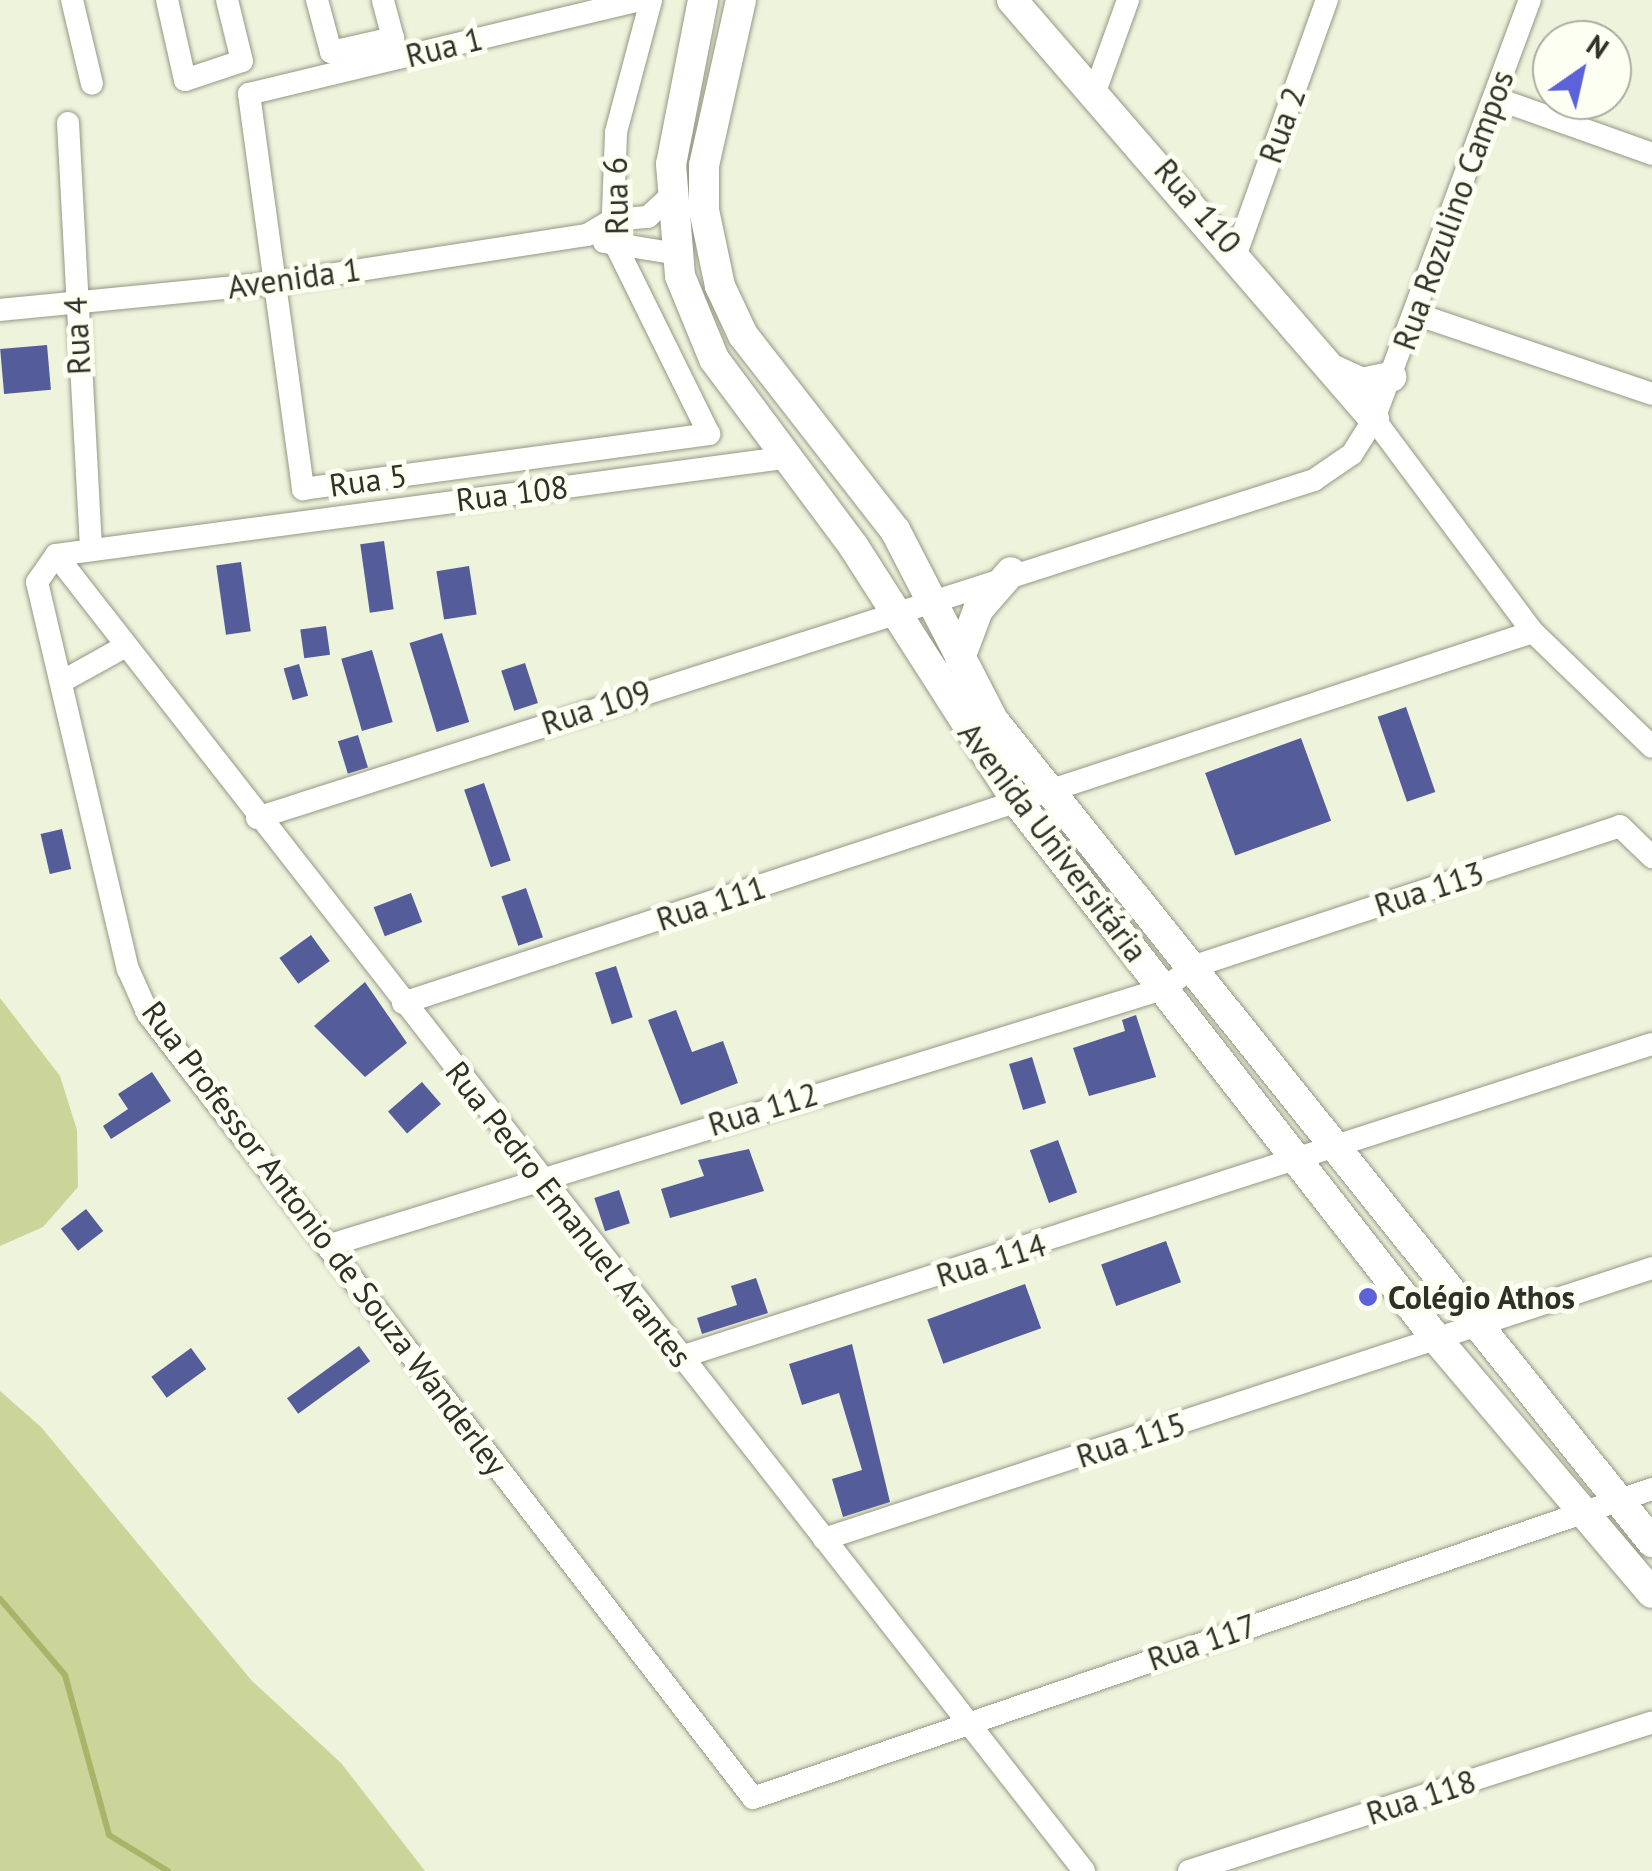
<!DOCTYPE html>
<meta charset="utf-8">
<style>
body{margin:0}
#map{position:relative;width:1652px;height:1871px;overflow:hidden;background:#eef3dc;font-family:"PT Sans",sans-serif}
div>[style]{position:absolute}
.green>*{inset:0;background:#cbd499}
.stream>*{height:6px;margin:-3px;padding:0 3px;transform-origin:3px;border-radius:3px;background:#aab469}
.building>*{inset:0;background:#545c9a;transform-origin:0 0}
.roads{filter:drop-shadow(0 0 2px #949883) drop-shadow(0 0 2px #949883)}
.minor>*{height:22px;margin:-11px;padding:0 11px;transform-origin:11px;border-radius:11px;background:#fff}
.tertiary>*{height:30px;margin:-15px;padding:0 15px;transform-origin:15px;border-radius:15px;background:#fff}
.dots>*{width:28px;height:28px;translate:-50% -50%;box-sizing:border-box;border:5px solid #fcfff1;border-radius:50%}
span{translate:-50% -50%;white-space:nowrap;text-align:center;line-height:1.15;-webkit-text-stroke:10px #fcfff1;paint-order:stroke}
.street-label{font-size:32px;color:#2f3128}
.poi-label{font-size:32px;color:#2f3128;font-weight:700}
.left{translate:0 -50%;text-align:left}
.north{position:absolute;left:1532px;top:20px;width:100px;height:100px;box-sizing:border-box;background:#fcfff1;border:2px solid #aaada1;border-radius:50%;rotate:34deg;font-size:28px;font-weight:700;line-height:40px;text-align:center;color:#2f3128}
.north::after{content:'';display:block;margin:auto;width:35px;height:45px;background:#5b62da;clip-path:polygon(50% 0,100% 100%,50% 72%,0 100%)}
</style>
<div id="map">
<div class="green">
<i style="clip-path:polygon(0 998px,60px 1076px,77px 1130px,78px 1187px,43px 1227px,0 1246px)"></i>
<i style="clip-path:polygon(0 1391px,41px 1427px,252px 1681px,341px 1763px,425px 1871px,0 1871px)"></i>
</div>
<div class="stream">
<i style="left:0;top:1599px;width:100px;rotate:49.5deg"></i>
<i style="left:65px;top:1675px;width:166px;rotate:74.6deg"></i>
<i style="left:109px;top:1835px;width:69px;rotate:31.4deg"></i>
</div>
<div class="building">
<i style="left:47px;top:345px;width:45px;height:47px;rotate:85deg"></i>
<i style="left:384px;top:541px;width:69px;height:24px;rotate:82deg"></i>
<i style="left:241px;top:562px;width:70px;height:25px;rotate:82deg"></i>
<i style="left:469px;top:566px;width:49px;height:33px;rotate:81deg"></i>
<i style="left:326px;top:626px;width:29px;height:26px;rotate:82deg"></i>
<i style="left:442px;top:633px;width:93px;height:34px;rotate:73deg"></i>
<i style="left:372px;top:650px;width:75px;height:32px;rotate:74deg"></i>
<i style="left:525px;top:663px;width:42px;height:25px;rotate:72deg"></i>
<i style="left:299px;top:664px;width:33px;height:16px;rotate:74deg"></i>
<i style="left:1406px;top:707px;width:90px;height:30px;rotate:71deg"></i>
<i style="left:358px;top:735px;width:34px;height:21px;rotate:73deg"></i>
<i style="left:1301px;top:738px;width:88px;height:102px;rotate:70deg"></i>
<i style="left:484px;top:783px;width:82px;height:21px;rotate:71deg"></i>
<i style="left:62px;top:829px;width:41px;height:22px;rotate:77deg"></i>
<i style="left:526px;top:888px;width:52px;height:26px;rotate:71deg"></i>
<i style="left:411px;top:893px;width:31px;height:40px;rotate:69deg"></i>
<i style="left:311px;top:935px;width:32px;height:39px;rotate:54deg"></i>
<i style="left:616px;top:966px;width:54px;height:22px;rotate:72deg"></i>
<i style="clip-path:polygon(365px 982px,407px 1043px,365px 1077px,314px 1026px)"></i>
<i style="clip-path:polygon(676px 1010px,692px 1052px,723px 1041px,738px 1083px,681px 1105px,648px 1020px)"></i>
<i style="clip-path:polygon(1136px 1015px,1156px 1077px,1089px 1096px,1073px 1048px,1125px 1031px,1122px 1020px)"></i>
<i style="left:1032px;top:1057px;width:48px;height:24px;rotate:73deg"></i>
<i style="clip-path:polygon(152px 1072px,171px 1101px,111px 1139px,103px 1126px,128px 1109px,118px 1094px)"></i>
<i style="left:422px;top:1082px;width:29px;height:45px;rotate:49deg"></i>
<i style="left:1058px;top:1140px;width:56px;height:30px;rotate:70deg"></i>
<i style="clip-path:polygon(749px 1149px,764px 1191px,670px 1218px,661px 1189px,704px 1176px,698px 1160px)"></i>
<i style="left:619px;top:1190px;width:35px;height:26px;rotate:72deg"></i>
<i style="left:86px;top:1209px;width:28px;height:32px;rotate:52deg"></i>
<i style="left:1166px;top:1241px;width:44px;height:69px;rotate:70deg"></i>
<i style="clip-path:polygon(756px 1278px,768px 1313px,702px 1334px,697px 1318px,737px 1305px,731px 1286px)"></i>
<i style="left:1025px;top:1284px;width:47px;height:104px;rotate:70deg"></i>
<i style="clip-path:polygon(852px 1344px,890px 1502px,843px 1517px,832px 1479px,862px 1470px,839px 1393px,802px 1405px,789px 1364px)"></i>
<i style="left:359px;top:1346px;width:19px;height:89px;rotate:54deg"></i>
<i style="left:191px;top:1348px;width:26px;height:49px;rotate:54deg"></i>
</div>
<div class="roads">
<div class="minor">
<i style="left:72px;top:0;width:86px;rotate:76.6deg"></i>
<i style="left:167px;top:0;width:82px;rotate:77.3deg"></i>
<i style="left:185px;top:80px;width:60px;rotate:-18.4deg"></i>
<i style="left:242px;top:61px;width:63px;rotate:-103.8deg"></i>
<i style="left:317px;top:0;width:54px;rotate:74.9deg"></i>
<i style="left:331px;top:52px;width:64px;rotate:-12.7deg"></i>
<i style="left:393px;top:38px;width:39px;rotate:-105deg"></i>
<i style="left:640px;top:0;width:402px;rotate:166.5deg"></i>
<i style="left:249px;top:94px;width:399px;rotate:82.2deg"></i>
<i style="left:303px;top:489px;width:410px;rotate:-7.7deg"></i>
<i style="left:709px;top:434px;width:219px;rotate:-116.3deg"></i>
<i style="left:612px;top:238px;width:106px;rotate:-87.8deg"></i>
<i style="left:616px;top:132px;width:137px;rotate:-75.1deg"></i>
<i style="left:1096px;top:89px;width:95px;rotate:-70.2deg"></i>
<i style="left:1495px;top:98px;width:167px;rotate:19.6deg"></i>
<i style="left:68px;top:123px;width:426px;rotate:86.9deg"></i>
<i style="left:604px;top:242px;width:75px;rotate:9.2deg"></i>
<i style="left:1237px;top:251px;width:267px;rotate:-70.3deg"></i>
<i style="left:0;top:310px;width:277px;rotate:-5.6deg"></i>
<i style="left:276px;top:283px;width:315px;rotate:-8.8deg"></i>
<i style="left:587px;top:235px;width:29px;rotate:-31deg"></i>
<i style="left:612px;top:220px;width:36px;rotate:-5deg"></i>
<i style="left:648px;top:217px;width:33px;rotate:-43deg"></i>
<i style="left:1416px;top:314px;width:249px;rotate:18.7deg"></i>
<i style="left:1374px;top:419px;width:266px;rotate:53.3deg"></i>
<i style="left:1533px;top:632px;width:165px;rotate:44deg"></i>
<i style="left:56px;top:555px;width:33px;rotate:125deg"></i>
<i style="left:37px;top:582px;width:398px;rotate:76.8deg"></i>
<i style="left:128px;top:969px;width:49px;rotate:66deg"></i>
<i style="left:148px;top:1014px;width:990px;rotate:52.34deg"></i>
<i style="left:753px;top:1798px;width:951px;rotate:-18.97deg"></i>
<i style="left:56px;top:555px;width:1670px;rotate:52deg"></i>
<i style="left:56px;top:555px;width:741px;rotate:-7.6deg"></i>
<i style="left:61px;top:682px;width:74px;rotate:-29deg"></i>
<i style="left:257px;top:818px;width:1110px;rotate:-17.73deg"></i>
<i style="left:1314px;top:480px;width:46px;rotate:-34.4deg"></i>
<i style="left:1352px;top:454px;width:41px;rotate:-57.8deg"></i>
<i style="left:1374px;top:419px;width:447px;rotate:-69.6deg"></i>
<i style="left:403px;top:1003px;width:1189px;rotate:-18.18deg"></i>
<i style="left:327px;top:1246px;width:875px;rotate:-17.09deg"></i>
<i style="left:1163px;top:989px;width:39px;rotate:-36deg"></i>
<i style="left:1195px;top:966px;width:447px;rotate:-18.2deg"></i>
<i style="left:1620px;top:826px;width:45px;rotate:44.1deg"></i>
<i style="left:681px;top:1357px;width:1020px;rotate:-17.87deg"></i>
<i style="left:824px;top:1539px;width:871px;rotate:-18.12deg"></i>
<i style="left:1189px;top:1871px;width:486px;rotate:-17.8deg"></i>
</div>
<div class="tertiary">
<i style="left:703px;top:0;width:167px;rotate:101deg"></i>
<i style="left:671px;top:164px;width:112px;rotate:85.4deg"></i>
<i style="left:680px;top:276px;width:90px;rotate:67.7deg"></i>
<i style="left:714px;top:359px;width:234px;rotate:53.3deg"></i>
<i style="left:854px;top:547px;width:304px;rotate:57.4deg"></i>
<i style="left:1018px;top:803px;width:684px;rotate:52.01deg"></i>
<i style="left:1439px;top:1342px;width:329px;rotate:49.7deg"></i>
<i style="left:741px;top:0;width:169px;rotate:102.6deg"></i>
<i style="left:704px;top:165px;width:45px;rotate:90deg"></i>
<i style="left:704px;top:210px;width:78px;rotate:78.1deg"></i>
<i style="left:720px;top:286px;width:54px;rotate:64.9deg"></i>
<i style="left:743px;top:335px;width:247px;rotate:52.1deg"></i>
<i style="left:895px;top:530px;width:214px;rotate:62.7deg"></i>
<i style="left:993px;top:720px;width:1054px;rotate:51.28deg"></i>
<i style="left:1012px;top:0;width:554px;rotate:49.17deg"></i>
<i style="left:1334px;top:370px;width:31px;rotate:25deg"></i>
<i style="left:1362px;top:383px;width:30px;rotate:-12deg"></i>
<i style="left:960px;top:658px;width:51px;rotate:-69.4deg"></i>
<i style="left:978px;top:610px;width:50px;rotate:-49deg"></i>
</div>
</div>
<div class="dots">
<i style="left:1368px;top:1297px;background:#5b62da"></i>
</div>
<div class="street-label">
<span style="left:444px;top:47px;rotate:-14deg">Rua 1</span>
<span style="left:1282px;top:125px;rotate:-70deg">Rua 2</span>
<span style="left:616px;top:196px;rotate:-91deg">Rua 6</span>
<span style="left:1198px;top:206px;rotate:49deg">Rua 110</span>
<span style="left:1453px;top:210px;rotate:-70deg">Rua Rozulino Campos</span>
<span style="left:294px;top:278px;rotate:-8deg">Avenida 1</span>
<span style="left:77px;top:336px;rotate:-93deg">Rua 4</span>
<span style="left:368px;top:480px;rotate:-8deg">Rua 5</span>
<span style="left:512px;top:493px;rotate:-7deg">Rua 108</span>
<span style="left:596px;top:707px;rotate:-18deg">Rua 109</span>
<span style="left:1053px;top:842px;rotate:53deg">Avenida Universitária</span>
<span style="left:1429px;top:889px;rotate:-18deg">Rua 113</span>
<span style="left:711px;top:903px;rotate:-18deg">Rua 111</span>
<span style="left:763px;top:1109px;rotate:-17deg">Rua 112</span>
<span style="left:569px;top:1214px;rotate:52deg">Rua Pedro Emanuel Arantes</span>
<span style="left:325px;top:1238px;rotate:53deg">Rua Professor Antonio de Souza Wanderley</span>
<span style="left:991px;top:1260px;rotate:-17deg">Rua 114</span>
<span style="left:1131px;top:1440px;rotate:-18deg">Rua 115</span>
<span style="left:1202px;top:1642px;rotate:-19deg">Rua 117</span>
<span style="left:1421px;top:1797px;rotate:-18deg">Rua 118</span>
</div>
<div class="poi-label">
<span class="left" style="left:1388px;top:1297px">Colégio Athos</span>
</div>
<div class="north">N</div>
</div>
